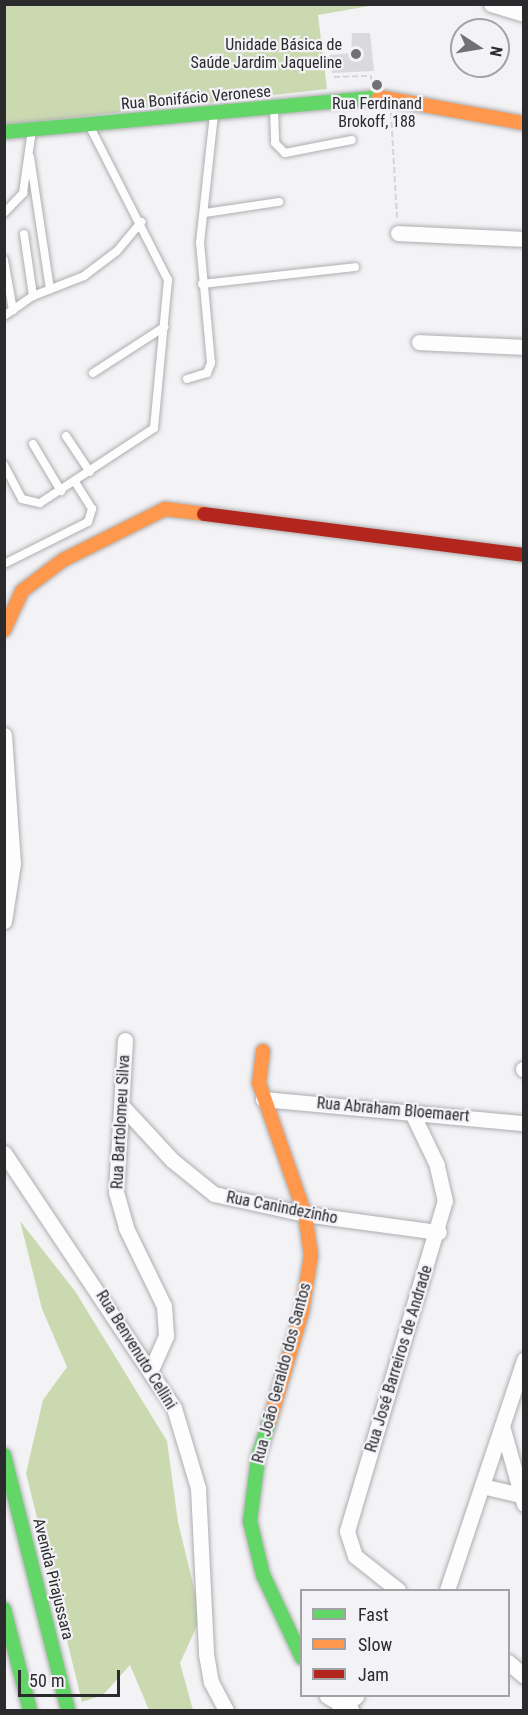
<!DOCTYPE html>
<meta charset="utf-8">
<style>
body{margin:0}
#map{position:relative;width:528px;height:1715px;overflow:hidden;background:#f3f3f6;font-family:"Roboto Condensed",sans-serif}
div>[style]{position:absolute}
.forest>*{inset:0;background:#cbd9b1}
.building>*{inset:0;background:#dadadc}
.path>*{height:2px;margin-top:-1px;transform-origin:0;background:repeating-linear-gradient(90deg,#d5d5d7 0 6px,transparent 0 9px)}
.roads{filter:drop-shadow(0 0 2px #aeaeb0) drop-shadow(0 0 2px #aeaeb0)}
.lane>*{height:8px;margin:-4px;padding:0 4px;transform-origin:4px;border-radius:4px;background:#fdfdfe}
.street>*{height:15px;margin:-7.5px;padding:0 7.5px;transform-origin:7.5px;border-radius:7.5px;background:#fdfdfe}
.fast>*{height:14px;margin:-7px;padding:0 7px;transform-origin:7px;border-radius:7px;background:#63d668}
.slow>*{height:14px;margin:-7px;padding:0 7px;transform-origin:7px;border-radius:7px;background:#ff974d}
.jam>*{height:14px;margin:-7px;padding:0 7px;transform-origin:7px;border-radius:7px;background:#b3261e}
.dots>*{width:16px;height:16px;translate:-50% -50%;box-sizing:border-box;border:3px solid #f2f2f7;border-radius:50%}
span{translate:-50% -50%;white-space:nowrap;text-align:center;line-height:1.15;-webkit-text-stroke:4.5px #f2f2f7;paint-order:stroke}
.poi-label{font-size:16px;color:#2b2b2d}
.right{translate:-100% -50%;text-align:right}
.street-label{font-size:16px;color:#2b2b2d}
.frame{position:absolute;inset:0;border:6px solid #2b2b2d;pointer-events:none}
.legend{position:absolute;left:300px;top:1589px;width:210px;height:108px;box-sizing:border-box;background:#f2f2f7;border:2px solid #a2a2a6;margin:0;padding:8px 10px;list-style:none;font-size:18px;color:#2b2b2d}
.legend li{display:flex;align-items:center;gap:12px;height:30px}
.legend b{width:30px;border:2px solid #a2a2a6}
.north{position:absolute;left:450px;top:18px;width:60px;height:60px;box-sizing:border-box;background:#f2f2f7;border:2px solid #a2a2a6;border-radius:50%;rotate:102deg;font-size:16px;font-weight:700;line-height:24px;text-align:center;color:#2b2b2d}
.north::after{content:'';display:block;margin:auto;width:21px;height:27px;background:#717173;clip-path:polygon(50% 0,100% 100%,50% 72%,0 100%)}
.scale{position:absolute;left:18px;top:1670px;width:102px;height:27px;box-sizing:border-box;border:3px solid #2b2b2d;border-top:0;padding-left:8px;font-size:18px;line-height:21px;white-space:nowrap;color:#2b2b2d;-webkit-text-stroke:4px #f2f2f7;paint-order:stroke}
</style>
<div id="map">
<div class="forest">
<i style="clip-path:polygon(4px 5px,375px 5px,318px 15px,327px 89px,5px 125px)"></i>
<i style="clip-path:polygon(20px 1221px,75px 1291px,167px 1441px,178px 1522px,201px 1617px,180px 1663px,193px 1710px,149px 1710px,130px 1665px,103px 1695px,82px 1702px,26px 1473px,43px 1400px,67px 1367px,42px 1309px)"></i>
</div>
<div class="building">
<i style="clip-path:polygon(352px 33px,370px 33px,374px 71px,332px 73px,329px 55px,351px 53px)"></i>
</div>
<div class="path">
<i style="left:334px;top:77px;width:37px;rotate:-2deg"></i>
<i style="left:371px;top:76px;width:4px;rotate:90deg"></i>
<i style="left:391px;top:113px;width:105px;rotate:86.7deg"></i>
</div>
<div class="roads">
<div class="lane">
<i style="left:274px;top:109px;width:34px;rotate:88deg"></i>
<i style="left:275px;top:143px;width:14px;rotate:45deg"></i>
<i style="left:285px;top:153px;width:68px;rotate:-11deg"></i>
<i style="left:30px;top:157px;width:134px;rotate:81.4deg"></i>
<i style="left:4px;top:213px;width:28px;rotate:-46deg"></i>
<i style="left:23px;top:193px;width:64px;rotate:-81.9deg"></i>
<i style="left:205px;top:213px;width:75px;rotate:-8.5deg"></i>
<i style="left:24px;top:234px;width:63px;rotate:81.7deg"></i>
<i style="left:4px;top:260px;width:51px;rotate:79.8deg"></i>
<i style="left:202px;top:284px;width:154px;rotate:-6.3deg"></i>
<i style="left:4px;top:316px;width:35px;rotate:-35deg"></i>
<i style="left:33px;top:296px;width:55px;rotate:-21.4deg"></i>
<i style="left:84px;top:276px;width:41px;rotate:-37.1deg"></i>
<i style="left:117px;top:251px;width:38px;rotate:-50deg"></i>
<i style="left:93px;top:373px;width:85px;rotate:-32.9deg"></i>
<i style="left:187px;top:379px;width:21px;rotate:-17deg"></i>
<i style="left:207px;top:373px;width:11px;rotate:-68deg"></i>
<i style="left:211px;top:363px;width:121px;rotate:-95.2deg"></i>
<i style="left:200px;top:243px;width:129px;rotate:-83.8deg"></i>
<i style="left:66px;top:436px;width:43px;rotate:56.3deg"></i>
<i style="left:33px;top:444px;width:55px;rotate:59.2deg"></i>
<i style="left:4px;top:465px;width:38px;rotate:62deg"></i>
<i style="left:22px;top:499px;width:18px;rotate:13deg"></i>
<i style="left:40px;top:503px;width:136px;rotate:-33.3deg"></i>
<i style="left:154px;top:428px;width:149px;rotate:-84.6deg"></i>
<i style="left:168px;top:280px;width:172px;rotate:-117deg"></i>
<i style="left:4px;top:564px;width:94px;rotate:-26.6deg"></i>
<i style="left:88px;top:522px;width:14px;rotate:-73deg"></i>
<i style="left:92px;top:509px;width:32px;rotate:-122deg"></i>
</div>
<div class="street">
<i style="left:491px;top:4px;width:34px;rotate:17deg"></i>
<i style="left:398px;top:233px;width:126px;rotate:2.7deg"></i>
<i style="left:419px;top:342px;width:105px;rotate:2.7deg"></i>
<i style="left:4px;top:735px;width:128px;rotate:86deg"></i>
<i style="left:13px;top:863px;width:59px;rotate:98.8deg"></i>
<i style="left:125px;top:1040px;width:152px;rotate:93.4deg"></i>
<i style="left:116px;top:1192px;width:37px;rotate:74deg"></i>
<i style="left:126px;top:1228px;width:87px;rotate:64deg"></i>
<i style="left:164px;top:1306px;width:30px;rotate:86deg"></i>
<i style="left:166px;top:1336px;width:36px;rotate:114deg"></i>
<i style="left:523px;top:1069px;width:1px"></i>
<i style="left:263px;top:1099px;width:262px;rotate:5.3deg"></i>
<i style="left:124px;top:1108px;width:71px;rotate:47.3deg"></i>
<i style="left:172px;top:1160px;width:54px;rotate:39deg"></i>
<i style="left:214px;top:1194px;width:93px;rotate:12.4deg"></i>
<i style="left:305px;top:1214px;width:135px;rotate:7.7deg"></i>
<i style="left:4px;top:1153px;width:306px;rotate:56.3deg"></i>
<i style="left:174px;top:1408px;width:84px;rotate:73.3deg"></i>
<i style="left:198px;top:1488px;width:166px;rotate:87.2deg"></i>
<i style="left:206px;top:1654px;width:28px;rotate:80deg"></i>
<i style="left:211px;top:1682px;width:32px;rotate:62deg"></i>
<i style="left:502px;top:1426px;width:81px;rotate:74.2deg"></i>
<i style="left:482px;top:1486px;width:37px;rotate:13deg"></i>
<i style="left:398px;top:1590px;width:55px;rotate:-141.7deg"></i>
<i style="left:355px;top:1556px;width:26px;rotate:-108deg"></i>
<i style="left:347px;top:1531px;width:344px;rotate:-73.5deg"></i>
<i style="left:445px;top:1201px;width:37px;rotate:-103deg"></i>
<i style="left:437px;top:1165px;width:60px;rotate:-115.7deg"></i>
<i style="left:447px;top:1590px;width:243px;rotate:-71.5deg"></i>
<i style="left:508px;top:1662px;width:21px;rotate:41deg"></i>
<i style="left:327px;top:1696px;width:28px;rotate:30deg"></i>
<i style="left:339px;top:1710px;width:22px;rotate:-39deg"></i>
</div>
<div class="fast">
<i style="left:4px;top:132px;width:377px;rotate:-5.3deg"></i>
<i style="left:270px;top:1420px;width:40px;rotate:108deg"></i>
<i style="left:258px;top:1458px;width:64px;rotate:97.2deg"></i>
<i style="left:250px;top:1521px;width:56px;rotate:76.5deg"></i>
<i style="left:263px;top:1575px;width:92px;rotate:64.8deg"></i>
<i style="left:4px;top:1455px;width:263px;rotate:75.9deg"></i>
<i style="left:4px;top:1609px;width:104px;rotate:75.6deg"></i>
</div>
<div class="slow">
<i style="left:379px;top:97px;width:147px;rotate:10.2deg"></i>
<i style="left:4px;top:630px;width:43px;rotate:-65.2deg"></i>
<i style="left:22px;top:591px;width:51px;rotate:-37.1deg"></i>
<i style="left:63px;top:560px;width:114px;rotate:-26.6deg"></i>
<i style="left:165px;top:509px;width:39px;rotate:7deg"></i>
<i style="left:263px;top:1051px;width:32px;rotate:97deg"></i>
<i style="left:259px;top:1083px;width:139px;rotate:70.7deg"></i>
<i style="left:305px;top:1214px;width:41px;rotate:81.7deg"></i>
<i style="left:311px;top:1255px;width:58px;rotate:99deg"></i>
<i style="left:302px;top:1312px;width:113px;rotate:106.5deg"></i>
</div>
<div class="jam">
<i style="left:204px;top:514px;width:323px;rotate:7.3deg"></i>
</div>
</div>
<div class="dots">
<i style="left:356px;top:54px;background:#717173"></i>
<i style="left:377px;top:85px;background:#717173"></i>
</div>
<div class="poi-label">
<span class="right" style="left:342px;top:54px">Unidade Básica de<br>Saúde Jardim Jaqueline</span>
<span style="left:377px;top:113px">Rua Ferdinand<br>Brokoff, 188</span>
</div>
<div class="street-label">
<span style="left:196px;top:98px;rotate:-5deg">Rua Bonifácio Veronese</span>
<span style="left:393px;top:1110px;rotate:5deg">Rua Abraham Bloemaert</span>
<span style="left:121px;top:1122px;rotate:-87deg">Rua Bartolomeu Silva</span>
<span style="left:282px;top:1208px;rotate:11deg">Rua Canindezinho</span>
<span style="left:136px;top:1350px;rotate:58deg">Rua Benvenuto Cellini</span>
<span style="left:399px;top:1359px;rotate:-73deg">Rua José Barreiros de Andrade</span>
<span style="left:282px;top:1373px;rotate:-75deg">Rua João Geraldo dos Santos</span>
<span style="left:53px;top:1579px;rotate:76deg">Avenida Pirajussara</span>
</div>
<div class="frame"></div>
<ul class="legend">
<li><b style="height:8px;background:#63d668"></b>Fast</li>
<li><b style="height:8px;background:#ff974d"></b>Slow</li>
<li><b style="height:8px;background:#b3261e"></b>Jam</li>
</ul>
<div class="north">N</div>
<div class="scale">50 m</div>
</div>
